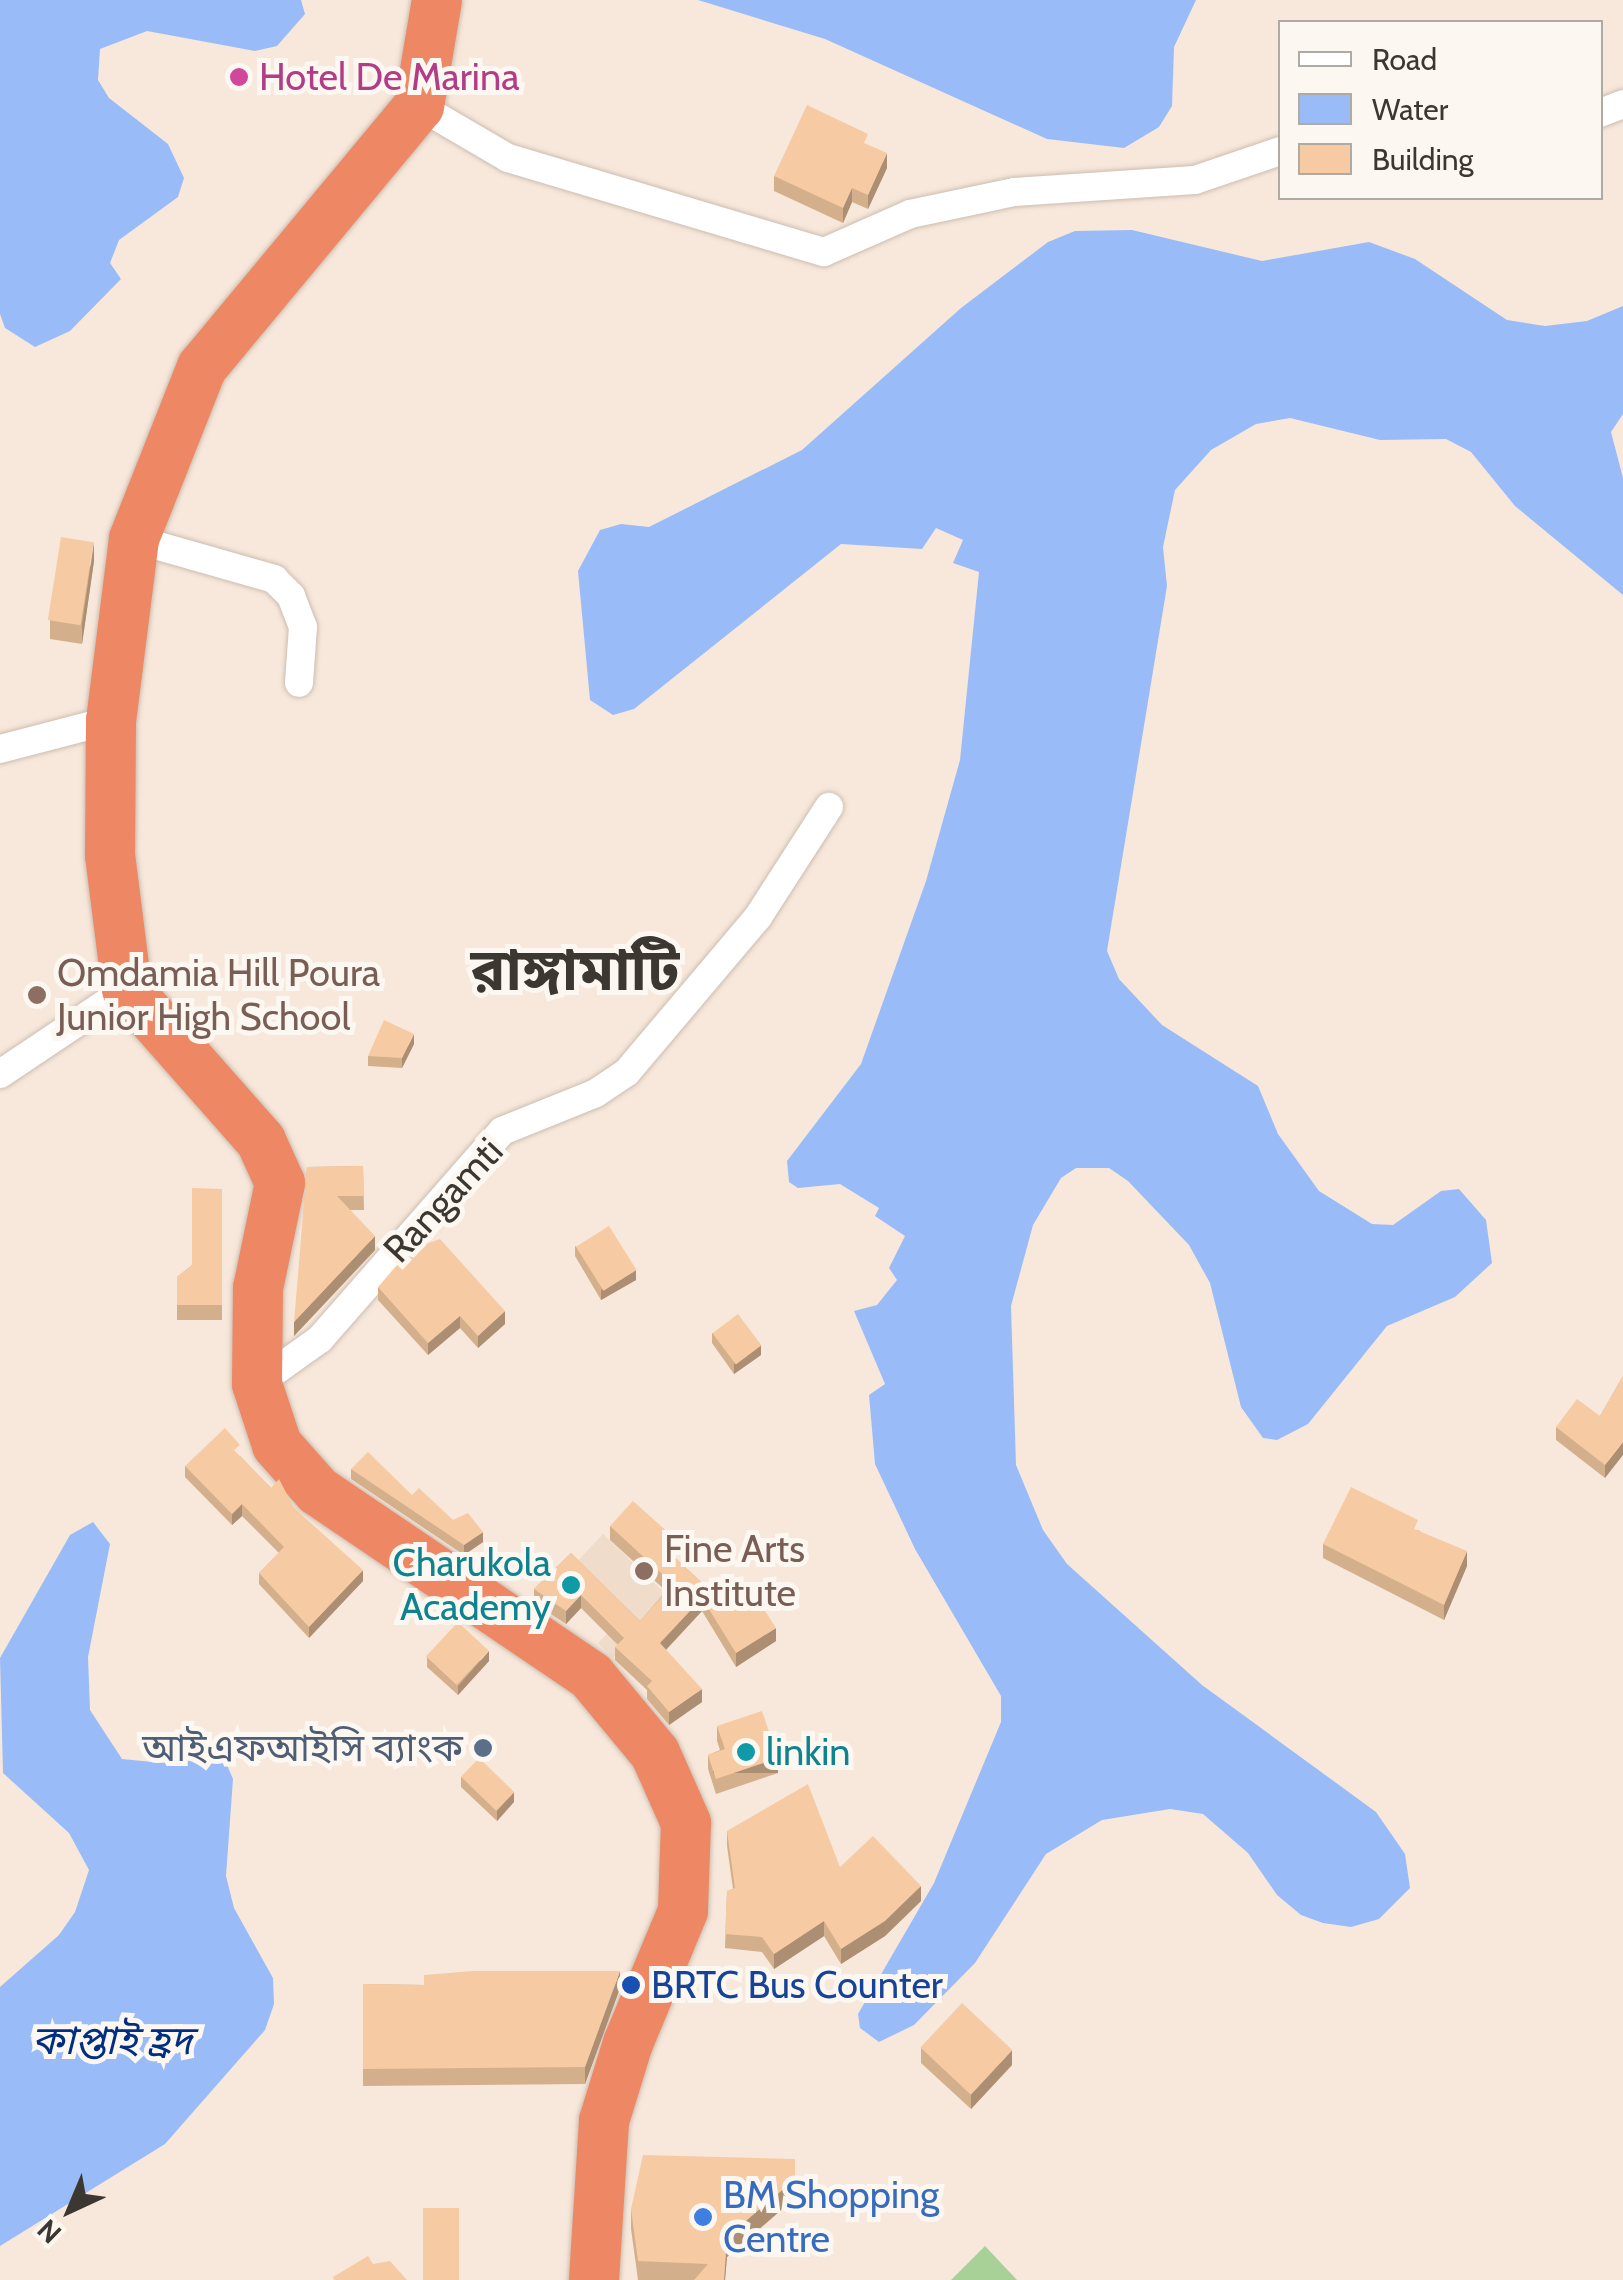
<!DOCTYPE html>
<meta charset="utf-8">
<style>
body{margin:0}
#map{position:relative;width:1623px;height:2280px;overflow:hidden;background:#f7e8db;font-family:Cabin,"Noto Sans Bengali",sans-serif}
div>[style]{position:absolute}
.built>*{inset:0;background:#f0dcca}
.green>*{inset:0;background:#a8d198}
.water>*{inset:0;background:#99bcf9}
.roads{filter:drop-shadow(0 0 2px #ccbdb1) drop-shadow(0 0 2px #ccbdb1)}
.street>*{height:28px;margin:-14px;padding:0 14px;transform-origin:14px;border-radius:14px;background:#fff}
.highway>*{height:50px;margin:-25px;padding:0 25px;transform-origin:25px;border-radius:25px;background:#ee8864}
.wall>*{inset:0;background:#d4af8c}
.shaded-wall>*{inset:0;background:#ac8e72;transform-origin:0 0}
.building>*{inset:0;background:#f6cba3;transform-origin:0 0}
.dots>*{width:28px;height:28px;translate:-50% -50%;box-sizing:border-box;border:5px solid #fdf7f2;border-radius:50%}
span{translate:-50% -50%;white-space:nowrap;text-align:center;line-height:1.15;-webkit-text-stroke:10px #fdf7f2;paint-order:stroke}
.hotel-label{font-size:38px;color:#b23c85}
.left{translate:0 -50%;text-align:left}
.education-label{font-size:38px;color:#785e54}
.street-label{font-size:38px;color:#3d3732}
.culture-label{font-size:38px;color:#0d838f}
.right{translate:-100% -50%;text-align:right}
.service-label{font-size:38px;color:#4e5e75}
.transit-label{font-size:38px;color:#164399}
.shop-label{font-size:38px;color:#366cbe}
.water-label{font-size:40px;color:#002e82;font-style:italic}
.town-label{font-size:58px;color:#3d3732;font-weight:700}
.legend{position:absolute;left:1278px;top:20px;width:325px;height:180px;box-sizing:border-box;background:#fdf7f2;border:2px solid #b0aaa5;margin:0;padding:12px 18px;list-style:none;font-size:30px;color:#3d3732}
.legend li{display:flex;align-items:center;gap:20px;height:50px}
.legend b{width:50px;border:2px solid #b0aaa5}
.north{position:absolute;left:20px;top:2160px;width:100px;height:100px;-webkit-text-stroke:8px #fdf7f2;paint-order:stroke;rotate:224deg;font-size:28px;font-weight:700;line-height:40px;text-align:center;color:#3d3732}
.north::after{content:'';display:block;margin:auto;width:35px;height:45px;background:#3d3732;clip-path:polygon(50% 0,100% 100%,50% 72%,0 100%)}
</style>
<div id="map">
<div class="built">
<i style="clip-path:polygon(603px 1534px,670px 1598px,613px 1658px,598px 1643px,625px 1615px,574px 1565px)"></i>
</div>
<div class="green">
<i style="clip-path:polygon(985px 2246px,1017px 2280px,951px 2280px)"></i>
</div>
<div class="water">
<i style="clip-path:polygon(0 0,301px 0,305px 14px,277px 46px,255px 51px,147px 31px,100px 49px,98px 80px,109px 98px,168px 144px,184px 178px,178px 197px,119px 240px,110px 263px,121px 279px,70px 331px,35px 347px,5px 328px,0 314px)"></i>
<i style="clip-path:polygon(698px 0,1196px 0,1174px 47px,1172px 106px,1159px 127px,1124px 148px,1047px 139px,825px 39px)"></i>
<i style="clip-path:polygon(1132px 230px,1262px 261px,1369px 242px,1415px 259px,1507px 320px,1545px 326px,1587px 321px,1623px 306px,1623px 414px,1611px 432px,1623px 478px,1623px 595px,1515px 506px,1471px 452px,1446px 439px,1380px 440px,1290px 418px,1256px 424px,1211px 450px,1175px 490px,1163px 547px,1167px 586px,1107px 951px,1119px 979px,1162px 1025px,1258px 1086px,1278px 1134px,1319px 1191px,1372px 1224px,1393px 1225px,1441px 1191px,1459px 1189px,1486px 1220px,1492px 1263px,1455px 1297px,1387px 1326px,1308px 1424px,1277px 1440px,1263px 1438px,1241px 1407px,1210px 1283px,1189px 1245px,1128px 1181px,1109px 1168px,1076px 1168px,1061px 1178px,1033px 1225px,1011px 1306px,1016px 1465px,1043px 1530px,1067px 1564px,1202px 1685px,1376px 1812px,1405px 1854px,1410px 1888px,1379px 1919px,1351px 1927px,1323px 1923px,1301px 1915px,1277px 1895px,1248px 1853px,1203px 1814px,1170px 1809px,1102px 1820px,1046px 1854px,975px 1963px,914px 2025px,879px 2042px,860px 2028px,858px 2014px,934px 1883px,1001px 1722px,1001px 1696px,915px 1549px,875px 1464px,869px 1395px,885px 1384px,854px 1311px,877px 1305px,897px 1280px,889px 1268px,905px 1236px,875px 1216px,879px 1208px,840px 1184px,798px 1188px,789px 1182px,787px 1161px,861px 1064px,926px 881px,960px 760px,979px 572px,953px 563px,963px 540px,936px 528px,922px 549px,841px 544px,634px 709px,613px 715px,590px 700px,578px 571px,600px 530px,621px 524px,649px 527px,802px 450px,961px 308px,1048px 242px,1075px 231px)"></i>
<i style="clip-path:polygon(93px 1522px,110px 1544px,88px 1657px,90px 1710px,122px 1759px,163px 1763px,206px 1747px,223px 1756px,233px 1779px,226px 1876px,234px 1908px,273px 1978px,274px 2004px,265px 2030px,165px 2144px,0 2246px,0 1987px,59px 1935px,75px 1912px,89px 1870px,69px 1833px,3px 1773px,0 1658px,70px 1535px)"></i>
</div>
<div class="roads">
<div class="street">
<i style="left:419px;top:106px;width:103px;rotate:30.3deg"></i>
<i style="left:508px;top:158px;width:330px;rotate:16.6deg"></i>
<i style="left:824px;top:252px;width:94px;rotate:-23.8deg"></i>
<i style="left:910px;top:214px;width:106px;rotate:-11.9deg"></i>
<i style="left:1014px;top:192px;width:181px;rotate:-3.8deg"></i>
<i style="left:1195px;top:180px;width:90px;rotate:-18.8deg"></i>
<i style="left:1600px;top:113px;width:25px;rotate:-21deg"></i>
<i style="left:134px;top:539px;width:146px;rotate:15.9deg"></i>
<i style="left:274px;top:579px;width:24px;rotate:45deg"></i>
<i style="left:291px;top:596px;width:33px;rotate:69deg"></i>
<i style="left:303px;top:627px;width:56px;rotate:94.1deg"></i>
<i style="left:0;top:749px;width:115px;rotate:-14.6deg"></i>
<i style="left:0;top:1074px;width:153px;rotate:-33.8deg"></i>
<i style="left:257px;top:1384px;width:77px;rotate:-35.5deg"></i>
<i style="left:320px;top:1339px;width:276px;rotate:-48.8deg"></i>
<i style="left:502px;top:1131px;width:101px;rotate:-22deg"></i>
<i style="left:596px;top:1093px;width:37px;rotate:-34deg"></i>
<i style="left:627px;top:1072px;width:203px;rotate:-49.8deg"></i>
<i style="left:758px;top:917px;width:131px;rotate:-57.2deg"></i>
</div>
<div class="highway">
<i style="left:437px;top:0;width:108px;rotate:99.6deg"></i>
<i style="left:419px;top:106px;width:339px;rotate:129.7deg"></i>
<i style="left:202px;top:367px;width:185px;rotate:111.6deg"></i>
<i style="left:134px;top:539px;width:182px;rotate:97.2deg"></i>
<i style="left:111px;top:720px;width:135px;rotate:90.4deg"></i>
<i style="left:110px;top:855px;width:135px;rotate:82.8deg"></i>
<i style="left:127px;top:989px;width:203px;rotate:48.6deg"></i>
<i style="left:261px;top:1141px;width:46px;rotate:65.7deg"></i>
<i style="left:280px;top:1183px;width:107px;rotate:101.8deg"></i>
<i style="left:258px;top:1288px;width:96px;rotate:90.6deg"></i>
<i style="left:257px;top:1384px;width:64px;rotate:71.8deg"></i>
<i style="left:277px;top:1445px;width:62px;rotate:48.3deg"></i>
<i style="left:318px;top:1491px;width:330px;rotate:34.1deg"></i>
<i style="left:591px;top:1676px;width:100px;rotate:50.3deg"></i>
<i style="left:655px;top:1753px;width:77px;rotate:66.1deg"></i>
<i style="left:686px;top:1823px;width:88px;rotate:92deg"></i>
<i style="left:683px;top:1911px;width:143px;rotate:112.6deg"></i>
<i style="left:628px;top:2043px;width:82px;rotate:107.1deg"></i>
<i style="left:604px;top:2121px;width:159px;rotate:93.6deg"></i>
</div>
</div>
<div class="wall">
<i style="clip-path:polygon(868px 145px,887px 168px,868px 209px,852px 202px,843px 223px,774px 191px,774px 176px)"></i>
<i style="clip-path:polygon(94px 561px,82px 644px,50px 639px,50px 620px)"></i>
<i style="clip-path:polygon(414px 1044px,402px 1068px,368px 1066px,368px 1056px)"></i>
<i style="clip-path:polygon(363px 1166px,364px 1210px,350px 1210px,375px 1250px,294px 1336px,307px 1167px)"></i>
<i style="clip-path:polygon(222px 1189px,222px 1320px,177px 1320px,177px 1277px,192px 1265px)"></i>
<i style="clip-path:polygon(575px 1246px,636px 1280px,601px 1300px,575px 1256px)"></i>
<i style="clip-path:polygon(378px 1287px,505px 1324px,478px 1348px,460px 1328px,428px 1355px,378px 1300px)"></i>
<i style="clip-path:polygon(712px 1333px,761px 1355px,734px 1374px,712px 1343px)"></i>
<i style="clip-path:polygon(1623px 1376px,1605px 1478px,1556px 1440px,1556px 1427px,1600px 1416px)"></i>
<i style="clip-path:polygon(240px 1456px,271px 1488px,294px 1508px,363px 1581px,309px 1638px,259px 1584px,259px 1573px,279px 1553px,242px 1516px,232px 1525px,185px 1477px,185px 1466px)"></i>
<i style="clip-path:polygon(351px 1469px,412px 1495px,453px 1520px,483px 1542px,464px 1555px,351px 1479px)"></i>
<i style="clip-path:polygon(610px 1526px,672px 1549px,669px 1552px,729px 1608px,776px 1641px,736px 1667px,702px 1611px,666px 1650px,702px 1702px,669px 1725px,647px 1699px,647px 1690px,615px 1660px,615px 1647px,618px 1645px,581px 1608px,566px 1624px,534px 1603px,534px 1589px,571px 1553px,640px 1621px,666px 1591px,610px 1540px)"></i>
<i style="clip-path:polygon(1418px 1530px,1467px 1566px,1444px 1620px,1323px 1558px,1323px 1544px)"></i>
<i style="clip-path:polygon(427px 1657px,489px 1661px,458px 1695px,427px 1667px)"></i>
<i style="clip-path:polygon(717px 1726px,778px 1773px,716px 1794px,708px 1769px,708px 1755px,720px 1750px,717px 1741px)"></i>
<i style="clip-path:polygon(461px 1777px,514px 1802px,497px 1821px,461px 1787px)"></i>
<i style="clip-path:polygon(727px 1831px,840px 1867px,921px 1901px,885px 1936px,841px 1964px,824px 1936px,774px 1969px,762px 1952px,725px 1948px,727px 1891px,733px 1889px,727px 1846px)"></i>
<i style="clip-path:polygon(363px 1984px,620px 1988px,585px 2084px,363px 2086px)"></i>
<i style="clip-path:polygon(921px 2048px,1012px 2065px,971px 2109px,921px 2063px)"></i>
<i style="clip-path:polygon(795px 2198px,727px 2257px,725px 2280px,638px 2280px,631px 2229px,631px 2209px)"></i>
</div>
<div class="shaded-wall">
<i style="clip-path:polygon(887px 153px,887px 168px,868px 209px,868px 195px)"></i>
<i style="clip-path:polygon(852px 188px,852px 202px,843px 223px,843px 208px)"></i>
<i style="clip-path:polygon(94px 542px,94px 561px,82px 644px,82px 624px)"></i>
<i style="clip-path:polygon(414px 1034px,414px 1044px,402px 1068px,402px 1058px)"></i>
<i style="clip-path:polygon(375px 1236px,375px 1250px,294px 1336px,294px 1322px)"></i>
<i style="clip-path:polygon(636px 1270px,636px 1280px,601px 1300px,601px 1290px)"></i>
<i style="clip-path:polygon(505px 1311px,505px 1324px,478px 1348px,478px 1336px)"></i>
<i style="clip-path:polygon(460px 1316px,460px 1328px,428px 1355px,428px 1343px)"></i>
<i style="clip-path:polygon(761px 1345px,761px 1355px,734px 1374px,734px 1364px)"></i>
<i style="clip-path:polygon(1623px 1442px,1623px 1455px,1605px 1478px,1605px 1465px)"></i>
<i style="clip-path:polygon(242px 1504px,242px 1516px,232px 1525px,232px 1514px)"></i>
<i style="clip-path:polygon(483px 1532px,483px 1542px,464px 1555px,464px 1545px)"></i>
<i style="clip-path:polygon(672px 1536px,672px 1549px,662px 1559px,662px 1546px)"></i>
<i style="clip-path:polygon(1467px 1551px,1467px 1566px,1444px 1620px,1444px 1605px)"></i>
<i style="clip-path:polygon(363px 1570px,363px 1581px,309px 1638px,309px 1627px)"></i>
<i style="clip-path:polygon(581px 1595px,581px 1608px,566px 1624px,566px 1611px)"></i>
<i style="clip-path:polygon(702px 1598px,702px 1611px,660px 1656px,660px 1643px)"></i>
<i style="clip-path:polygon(776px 1628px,776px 1641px,736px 1667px,736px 1653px)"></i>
<i style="clip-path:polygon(489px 1651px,489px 1661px,458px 1695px,458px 1686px)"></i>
<i style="clip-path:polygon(702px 1689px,702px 1702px,669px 1725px,669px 1712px)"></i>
<i style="left:778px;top:1758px;width:15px;height:65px;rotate:90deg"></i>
<i style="clip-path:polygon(514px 1792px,514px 1802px,497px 1821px,497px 1811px)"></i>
<i style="clip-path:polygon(921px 1886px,921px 1901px,885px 1936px,841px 1964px,841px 1949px)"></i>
<i style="clip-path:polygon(824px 1921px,824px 1936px,774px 1969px,774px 1954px)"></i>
<i style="clip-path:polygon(620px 1971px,620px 1988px,585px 2084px,585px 2067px)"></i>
<i style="clip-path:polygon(1012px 2050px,1012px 2065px,971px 2109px,971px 2094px)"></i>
<i style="clip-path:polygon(795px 2179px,795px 2198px,727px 2257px,725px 2280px,724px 2280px,727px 2237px)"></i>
</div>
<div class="building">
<i style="clip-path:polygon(807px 105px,868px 134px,864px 143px,887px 153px,868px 195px,852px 188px,843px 208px,774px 176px)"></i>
<i style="left:61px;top:537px;width:33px;height:84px;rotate:9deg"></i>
<i style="clip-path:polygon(384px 1020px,414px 1034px,402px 1058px,368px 1056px)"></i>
<i style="clip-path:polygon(363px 1166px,364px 1196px,337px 1196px,375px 1236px,294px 1322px,307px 1167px)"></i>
<i style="clip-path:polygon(192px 1188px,222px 1189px,222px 1305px,177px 1305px,177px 1277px,192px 1265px)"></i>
<i style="left:609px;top:1226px;width:52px;height:39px;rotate:58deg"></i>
<i style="clip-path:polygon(440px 1239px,505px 1311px,478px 1336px,460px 1316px,428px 1343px,378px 1287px,410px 1250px)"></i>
<i style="left:738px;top:1314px;width:39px;height:32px;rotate:53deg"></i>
<i style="clip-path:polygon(1623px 1376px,1623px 1442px,1605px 1465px,1556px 1427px,1577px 1399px,1600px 1416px)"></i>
<i style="clip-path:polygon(225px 1428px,240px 1445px,234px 1450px,271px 1488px,279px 1479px,294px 1508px,363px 1570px,309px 1627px,259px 1573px,284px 1547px,242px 1504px,232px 1514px,185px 1466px)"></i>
<i style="clip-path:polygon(368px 1452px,412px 1495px,419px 1488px,453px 1520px,468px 1513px,483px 1532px,464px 1545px,351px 1469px)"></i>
<i style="clip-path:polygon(1351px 1487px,1418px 1520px,1414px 1529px,1467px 1551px,1444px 1605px,1323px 1544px)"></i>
<i style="clip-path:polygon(633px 1501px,672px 1536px,662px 1546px,729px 1608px,753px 1592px,776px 1628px,736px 1653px,702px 1598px,660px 1643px,702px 1689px,669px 1712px,647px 1686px,652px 1681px,615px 1647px,624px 1638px,581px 1595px,566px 1611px,534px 1589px,571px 1553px,640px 1621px,673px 1584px,610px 1526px)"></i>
<i style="left:458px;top:1622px;width:42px;height:47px;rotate:43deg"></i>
<i style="clip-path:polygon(762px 1711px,778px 1758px,716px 1779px,708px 1755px,725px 1749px,717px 1726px)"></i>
<i style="left:479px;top:1758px;width:49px;height:26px;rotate:44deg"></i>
<i style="clip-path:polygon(808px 1784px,840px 1867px,873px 1836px,921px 1886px,885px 1921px,841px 1949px,824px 1921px,774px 1954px,762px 1937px,725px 1934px,727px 1891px,735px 1888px,727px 1831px)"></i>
<i style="clip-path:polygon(473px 1971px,620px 1971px,585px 2067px,363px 2069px,363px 1984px,424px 1985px,424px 1975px)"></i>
<i style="left:962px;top:2003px;width:69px;height:61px;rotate:43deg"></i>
<i style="clip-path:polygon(643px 2155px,795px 2159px,795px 2179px,727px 2237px,724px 2280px,694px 2280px,708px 2264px,638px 2261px,631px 2209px)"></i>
<i style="left:423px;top:2208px;width:36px;height:72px"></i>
<i style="clip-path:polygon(368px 2256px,373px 2264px,390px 2261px,407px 2280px,334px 2280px,333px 2277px)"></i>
</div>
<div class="dots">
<i style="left:239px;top:77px;background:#d1479c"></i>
<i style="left:37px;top:995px;background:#8d6e63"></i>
<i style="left:644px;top:1571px;background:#8d6e63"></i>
<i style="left:571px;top:1585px;background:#0f9aa8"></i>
<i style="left:483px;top:1748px;background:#5c6f8a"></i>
<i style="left:746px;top:1752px;background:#0f9aa8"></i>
<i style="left:631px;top:1985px;background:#1a4fb4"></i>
<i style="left:703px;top:2217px;background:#3f7fe0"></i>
</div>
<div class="hotel-label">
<span class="left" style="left:259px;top:77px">Hotel De Marina</span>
</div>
<div class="education-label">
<span class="left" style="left:57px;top:995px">Omdamia Hill Poura<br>Junior High School</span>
<span class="left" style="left:664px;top:1571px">Fine Arts<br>Institute</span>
</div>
<div class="street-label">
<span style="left:443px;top:1200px;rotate:-47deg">Rangamti</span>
</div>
<div class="culture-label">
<span class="right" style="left:551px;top:1585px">Charukola<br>Academy</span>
<span class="left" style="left:766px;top:1752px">linkin</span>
</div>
<div class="service-label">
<span class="right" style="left:463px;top:1748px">আইএফআইসি ব্যাংক</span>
</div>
<div class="transit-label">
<span class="left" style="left:651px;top:1985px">BRTC Bus Counter</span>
</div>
<div class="shop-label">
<span class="left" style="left:723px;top:2217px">BM Shopping<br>Centre</span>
</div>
<div class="water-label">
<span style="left:112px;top:2040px">কাপ্তাই হ্রদ</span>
</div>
<div class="town-label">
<span style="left:575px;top:970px">রাঙ্গামাটি</span>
</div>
<ul class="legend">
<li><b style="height:12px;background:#fff"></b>Road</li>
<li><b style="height:28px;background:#99bcf9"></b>Water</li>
<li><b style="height:28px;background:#f6cba3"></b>Building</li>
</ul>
<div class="north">N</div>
</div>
